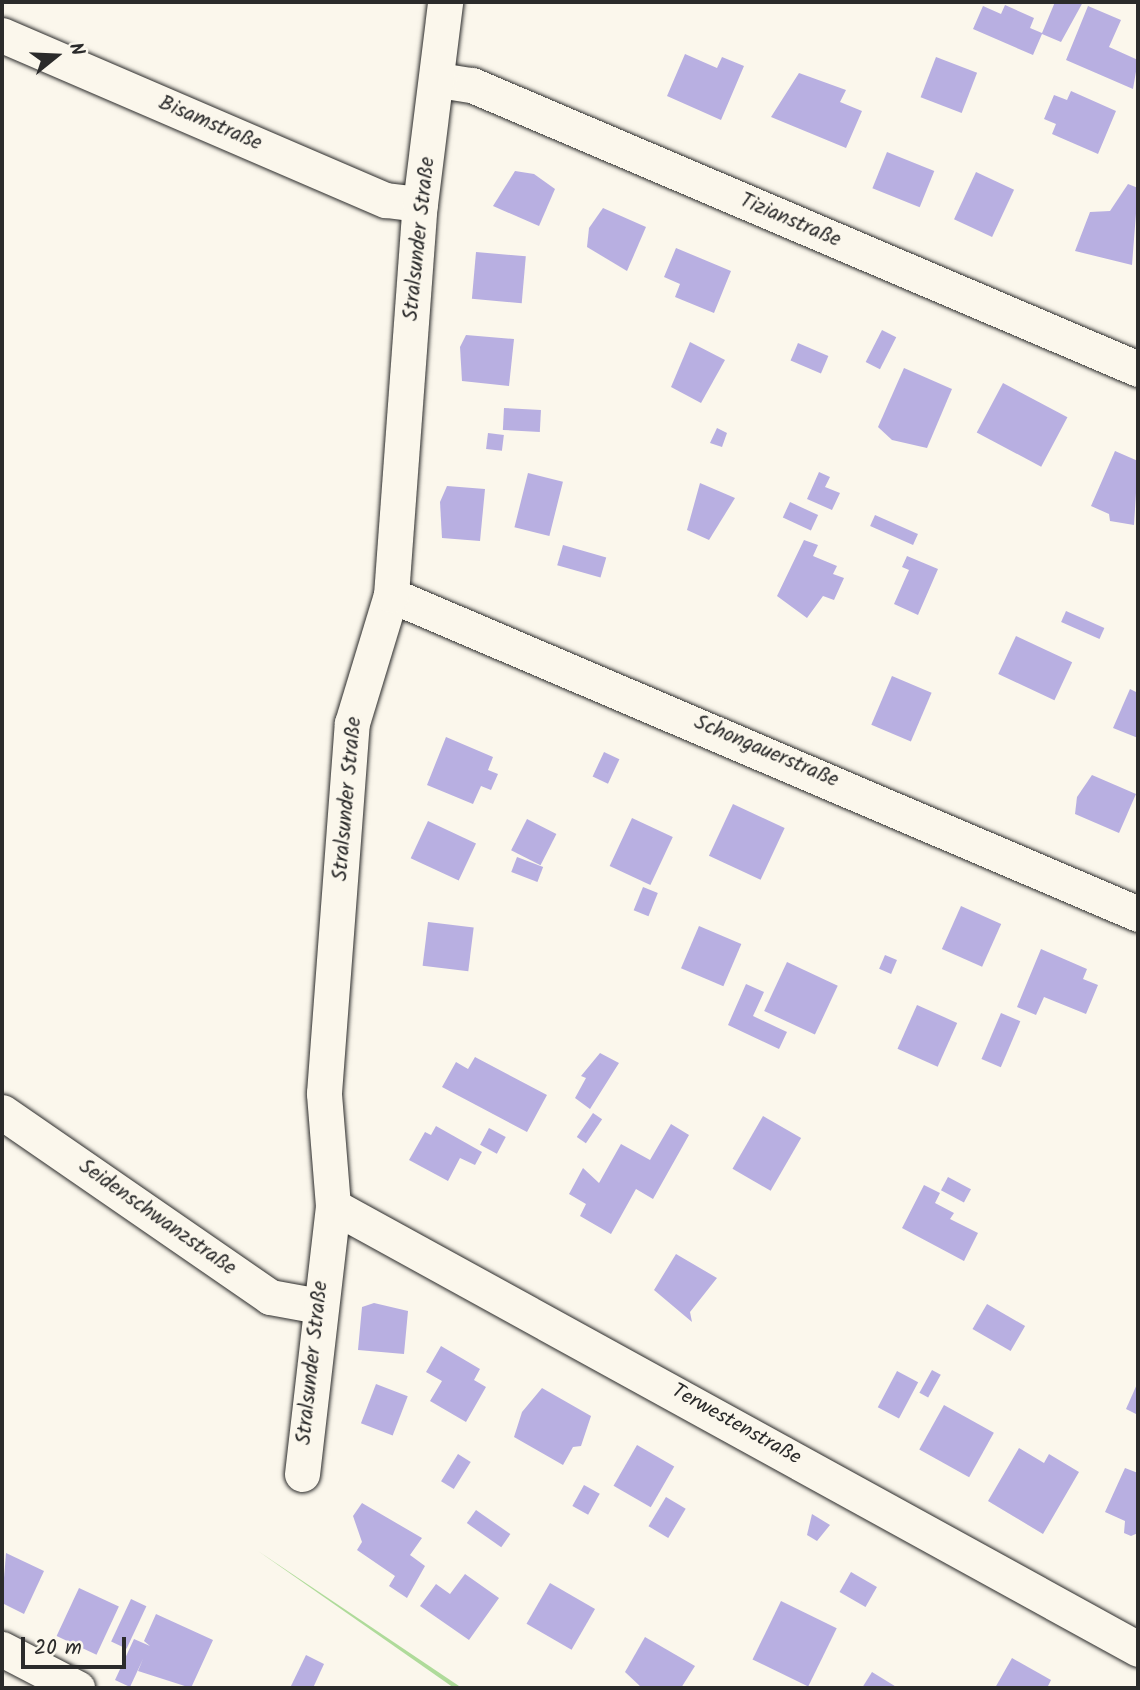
<!DOCTYPE html>
<meta charset="utf-8">
<style>
body{margin:0}
#map{position:relative;width:1140px;height:1690px;overflow:hidden;background:#fbf7ec;font-family:Kalam,sans-serif}
div>[style]{position:absolute}
.green>*{inset:0;background:#afdb9a}
.building>*{inset:0;background:#b8afe1;transform-origin:0 0}
.roads{filter:drop-shadow(0 0 2px #2b2b2b) drop-shadow(0 0 2px #2b2b2b)}
.minor>*{height:35px;margin:-17.5px;padding:0 17.5px;transform-origin:17.5px;border-radius:17.5px;background:#fbf7ec}
span{translate:-50% -50%;white-space:nowrap;text-align:center;line-height:1.15;-webkit-text-stroke:5px #fbf7ec;paint-order:stroke}
.street-label{font-size:21px;color:#2b2b2b}
.frame{position:absolute;inset:0;border:4px solid #2b2b2b;pointer-events:none}
.north{position:absolute;left:21px;top:21px;width:70px;height:70px;-webkit-text-stroke:5px #fbf7ec;paint-order:stroke;rotate:72deg;font-size:19px;font-weight:700;line-height:28px;text-align:center;color:#2b2b2b}
.north::after{content:'';display:block;margin:auto;width:24px;height:32px;background:#2b2b2b;clip-path:polygon(50% 0,100% 100%,50% 72%,0 100%)}
.scale{position:absolute;left:21px;top:1637px;width:105px;height:32px;box-sizing:border-box;border:4px solid #2b2b2b;border-top:0;padding-left:9px;font-size:21px;line-height:24px;white-space:nowrap;color:#2b2b2b;-webkit-text-stroke:5px #fbf7ec;paint-order:stroke}
</style>
<div id="map">
<div class="green">
<i style="clip-path:polygon(258px 1551px,462px 1688px,454px 1688px)"></i>
</div>
<div class="building">
<i style="clip-path:polygon(1055px 2px,1083px 2px,1061px 42px,1042px 34px,1033px 55px,973px 29px,983px 6px,1001px 14px,1005px 5px,1034px 18px,1030px 28px,1042px 33px)"></i>
<i style="clip-path:polygon(1088px 6px,1121px 20px,1109px 47px,1138px 60px,1133px 89px,1066px 60px)"></i>
<i style="clip-path:polygon(685px 54px,717px 68px,722px 57px,744px 66px,721px 120px,667px 96px)"></i>
<i style="left:936px;top:57px;width:44px;height:43px;rotate:21deg"></i>
<i style="clip-path:polygon(799px 73px,846px 90px,840px 102px,862px 111px,846px 148px,771px 117px)"></i>
<i style="clip-path:polygon(1071px 91px,1116px 111px,1098px 154px,1052px 134px,1056px 124px,1044px 119px,1054px 95px,1067px 100px)"></i>
<i style="left:887px;top:152px;width:51px;height:39px;rotate:22deg"></i>
<i style="clip-path:polygon(515px 171px,534px 174px,555px 189px,539px 226px,493px 206px)"></i>
<i style="left:976px;top:172px;width:42px;height:52px;rotate:25deg"></i>
<i style="clip-path:polygon(1128px 184px,1138px 188px,1132px 265px,1075px 251px,1090px 212px,1110px 211px)"></i>
<i style="clip-path:polygon(603px 208px,646px 227px,627px 271px,587px 247px,589px 228px)"></i>
<i style="clip-path:polygon(676px 248px,731px 271px,714px 313px,675px 297px,680px 284px,664px 277px)"></i>
<i style="left:476px;top:252px;width:50px;height:47px;rotate:5deg"></i>
<i style="left:882px;top:330px;width:16px;height:36px;rotate:27deg"></i>
<i style="clip-path:polygon(466px 335px,514px 339px,509px 386px,462px 381px,460px 347px)"></i>
<i style="clip-path:polygon(690px 342px,725px 360px,701px 403px,671px 387px)"></i>
<i style="left:798px;top:343px;width:33px;height:19px;rotate:23deg"></i>
<i style="clip-path:polygon(904px 368px,952px 389px,927px 448px,892px 440px,878px 427px)"></i>
<i style="left:1003px;top:383px;width:73px;height:56px;rotate:28deg"></i>
<i style="left:504px;top:408px;width:37px;height:22px;rotate:3deg"></i>
<i style="clip-path:polygon(717px 428px,727px 433px,722px 447px,710px 443px)"></i>
<i style="left:488px;top:433px;width:16px;height:16px;rotate:7deg"></i>
<i style="clip-path:polygon(1115px 451px,1138px 461px,1134px 525px,1110px 521px,1109px 514px,1091px 506px)"></i>
<i style="clip-path:polygon(819px 472px,830px 477px,825px 487px,840px 493px,832px 510px,807px 499px)"></i>
<i style="left:528px;top:473px;width:36px;height:56px;rotate:14deg"></i>
<i style="clip-path:polygon(700px 483px,735px 498px,709px 540px,687px 530px)"></i>
<i style="clip-path:polygon(447px 486px,485px 489px,480px 541px,442px 538px,440px 502px)"></i>
<i style="left:790px;top:502px;width:31px;height:17px;rotate:25deg"></i>
<i style="left:875px;top:515px;width:47px;height:12px;rotate:24deg"></i>
<i style="clip-path:polygon(804px 540px,818px 545px,813px 556px,837px 566px,833px 574px,844px 578px,834px 600px,823px 596px,807px 618px,777px 596px)"></i>
<i style="left:563px;top:545px;width:45px;height:21px;rotate:16deg"></i>
<i style="clip-path:polygon(907px 556px,938px 569px,918px 615px,894px 604px,909px 570px,902px 567px)"></i>
<i style="left:1066px;top:611px;width:42px;height:12px;rotate:24deg"></i>
<i style="left:1016px;top:636px;width:62px;height:42px;rotate:25deg"></i>
<i style="left:892px;top:676px;width:43px;height:53px;rotate:23deg"></i>
<i style="clip-path:polygon(1130px 689px,1138px 693px,1138px 738px,1113px 728px)"></i>
<i style="clip-path:polygon(446px 737px,493px 757px,488px 770px,498px 774px,491px 790px,481px 786px,473px 804px,427px 785px)"></i>
<i style="left:604px;top:752px;width:17px;height:27px;rotate:25deg"></i>
<i style="clip-path:polygon(1092px 775px,1136px 794px,1119px 833px,1075px 814px,1077px 797px)"></i>
<i style="left:733px;top:804px;width:57px;height:57px;rotate:25deg"></i>
<i style="left:632px;top:818px;width:45px;height:53px;rotate:25deg"></i>
<i style="left:527px;top:819px;width:33px;height:35px;rotate:27deg"></i>
<i style="left:428px;top:821px;width:53px;height:41px;rotate:25deg"></i>
<i style="left:517px;top:857px;width:28px;height:16px;rotate:21deg"></i>
<i style="left:643px;top:887px;width:16px;height:25px;rotate:22deg"></i>
<i style="left:961px;top:906px;width:44px;height:47px;rotate:24deg"></i>
<i style="left:428px;top:922px;width:46px;height:44px;rotate:7deg"></i>
<i style="left:699px;top:926px;width:46px;height:46px;rotate:23deg"></i>
<i style="clip-path:polygon(1041px 949px,1087px 969px,1083px 979px,1098px 985px,1086px 1014px,1044px 997px,1036px 1015px,1017px 1007px)"></i>
<i style="left:885px;top:955px;width:13px;height:15px;rotate:23deg"></i>
<i style="left:787px;top:962px;width:56px;height:54px;rotate:25deg"></i>
<i style="clip-path:polygon(746px 984px,764px 992px,753px 1016px,787px 1032px,779px 1049px,728px 1025px)"></i>
<i style="left:917px;top:1005px;width:44px;height:48px;rotate:24deg"></i>
<i style="left:1001px;top:1013px;width:21px;height:50px;rotate:23deg"></i>
<i style="clip-path:polygon(600px 1053px,619px 1063px,590px 1109px,575px 1098px,586px 1078px,581px 1076px)"></i>
<i style="clip-path:polygon(475px 1057px,547px 1095px,527px 1132px,442px 1087px,456px 1062px,468px 1069px)"></i>
<i style="left:593px;top:1113px;width:11px;height:29px;rotate:34deg"></i>
<i style="left:763px;top:1116px;width:44px;height:61px;rotate:30deg"></i>
<i style="clip-path:polygon(671px 1124px,689px 1135px,653px 1199px,636px 1189px,611px 1234px,580px 1216px,586px 1204px,569px 1194px,583px 1168px,599px 1183px,621px 1144px,650px 1160px)"></i>
<i style="clip-path:polygon(436px 1126px,482px 1152px,475px 1165px,460px 1158px,448px 1181px,409px 1160px,425px 1132px,431px 1135px)"></i>
<i style="left:489px;top:1128px;width:19px;height:19px;rotate:28deg"></i>
<i style="left:948px;top:1177px;width:26px;height:15px;rotate:28deg"></i>
<i style="clip-path:polygon(924px 1185px,940px 1193px,935px 1203px,954px 1213px,950px 1219px,978px 1233px,964px 1261px,902px 1228px)"></i>
<i style="clip-path:polygon(676px 1254px,717px 1278px,690px 1312px,692px 1322px,654px 1290px)"></i>
<i style="clip-path:polygon(374px 1303px,408px 1311px,404px 1354px,358px 1350px,362px 1307px)"></i>
<i style="left:987px;top:1304px;width:44px;height:29px;rotate:30deg"></i>
<i style="clip-path:polygon(441px 1346px,480px 1369px,474px 1380px,486px 1387px,466px 1422px,430px 1401px,442px 1381px,426px 1372px)"></i>
<i style="left:932px;top:1370px;width:10px;height:26px;rotate:29deg"></i>
<i style="left:897px;top:1371px;width:24px;height:41px;rotate:28deg"></i>
<i style="clip-path:polygon(1138px 1382px,1138px 1415px,1126px 1409px)"></i>
<i style="left:376px;top:1384px;width:34px;height:42px;rotate:21deg"></i>
<i style="clip-path:polygon(542px 1388px,591px 1416px,581px 1446px,573px 1447px,563px 1465px,514px 1437px,522px 1412px)"></i>
<i style="left:944px;top:1405px;width:57px;height:51px;rotate:29deg"></i>
<i style="left:637px;top:1445px;width:43px;height:47px;rotate:30deg"></i>
<i style="clip-path:polygon(1019px 1448px,1044px 1463px,1049px 1454px,1079px 1472px,1043px 1534px,988px 1501px)"></i>
<i style="left:458px;top:1454px;width:15px;height:32px;rotate:32deg"></i>
<i style="clip-path:polygon(1125px 1468px,1138px 1473px,1138px 1533px,1131px 1536px,1124px 1533px,1125px 1521px,1105px 1512px)"></i>
<i style="left:584px;top:1485px;width:18px;height:24px;rotate:29deg"></i>
<i style="left:666px;top:1497px;width:23px;height:34px;rotate:31deg"></i>
<i style="clip-path:polygon(362px 1503px,422px 1538px,410px 1555px,425px 1566px,407px 1598px,389px 1586px,395px 1576px,357px 1550px,362px 1542px,353px 1516px)"></i>
<i style="left:476px;top:1510px;width:42px;height:16px;rotate:35deg"></i>
<i style="clip-path:polygon(812px 1514px,830px 1525px,817px 1541px,807px 1535px)"></i>
<i style="clip-path:polygon(6px 1553px,44px 1571px,24px 1614px,2px 1603px)"></i>
<i style="left:851px;top:1572px;width:30px;height:23px;rotate:30deg"></i>
<i style="clip-path:polygon(465px 1574px,499px 1598px,469px 1640px,420px 1606px,436px 1584px,450px 1594px)"></i>
<i style="left:550px;top:1583px;width:52px;height:47px;rotate:30deg"></i>
<i style="left:79px;top:1588px;width:44px;height:53px;rotate:25deg"></i>
<i style="left:131px;top:1599px;width:17px;height:47px;rotate:25deg"></i>
<i style="left:781px;top:1601px;width:62px;height:65px;rotate:26deg"></i>
<i style="clip-path:polygon(156px 1614px,213px 1640px,191px 1688px,138px 1671px,143px 1659px,130px 1687px,115px 1680px,134px 1639px,150px 1646px,144px 1641px)"></i>
<i style="clip-path:polygon(645px 1637px,695px 1666px,681px 1688px,642px 1688px,625px 1672px)"></i>
<i style="clip-path:polygon(306px 1655px,324px 1664px,313px 1688px,290px 1688px)"></i>
<i style="clip-path:polygon(1012px 1658px,1051px 1680px,1047px 1688px,995px 1688px)"></i>
<i style="clip-path:polygon(872px 1672px,898px 1688px,862px 1688px)"></i>
</div>
<div class="roads">
<div class="minor">
<i style="left:2px;top:35px;width:418px;rotate:23.3deg"></i>
<i style="left:386px;top:200px;width:34px;rotate:7deg"></i>
<i style="left:439px;top:80px;width:33px;rotate:9deg"></i>
<i style="left:472px;top:85px;width:724px;rotate:23.09deg"></i>
<i style="left:391px;top:595px;width:812px;rotate:23.12deg"></i>
<i style="left:2px;top:1112px;width:326px;rotate:34.6deg"></i>
<i style="left:270px;top:1297px;width:50px;rotate:10.4deg"></i>
<i style="left:333px;top:1206px;width:919px;rotate:28.82deg"></i>
<i style="left:302px;top:1474px;width:270px;rotate:-83.4deg"></i>
<i style="left:333px;top:1206px;width:113px;rotate:-94.6deg"></i>
<i style="left:324px;top:1093px;width:371px;rotate:-85.7deg"></i>
<i style="left:352px;top:723px;width:134px;rotate:-73.1deg"></i>
<i style="left:391px;top:595px;width:392px;rotate:-85.8deg"></i>
<i style="left:420px;top:204px;width:204px;rotate:-82.9deg"></i>
<i style="left:2px;top:1649px;width:85px;rotate:27.5deg"></i>
</div>
</div>
<div class="street-label">
<span style="left:210px;top:124px;rotate:23deg">Bisamstraße</span>
<span style="left:790px;top:221px;rotate:23deg">Tizianstraße</span>
<span style="left:420px;top:239px;rotate:-84deg">Stralsunder Straße</span>
<span style="left:766px;top:752px;rotate:23deg">Schongauerstraße</span>
<span style="left:348px;top:799px;rotate:-85deg">Stralsunder Straße</span>
<span style="left:157px;top:1218px;rotate:35deg">Seidenschwanzstraße</span>
<span style="left:313px;top:1363px;rotate:-84deg">Stralsunder Straße</span>
<span style="left:736px;top:1425px;rotate:29deg">Terwestenstraße</span>
</div>
<div class="frame"></div>
<div class="north">N</div>
<div class="scale">20 m</div>
</div>
